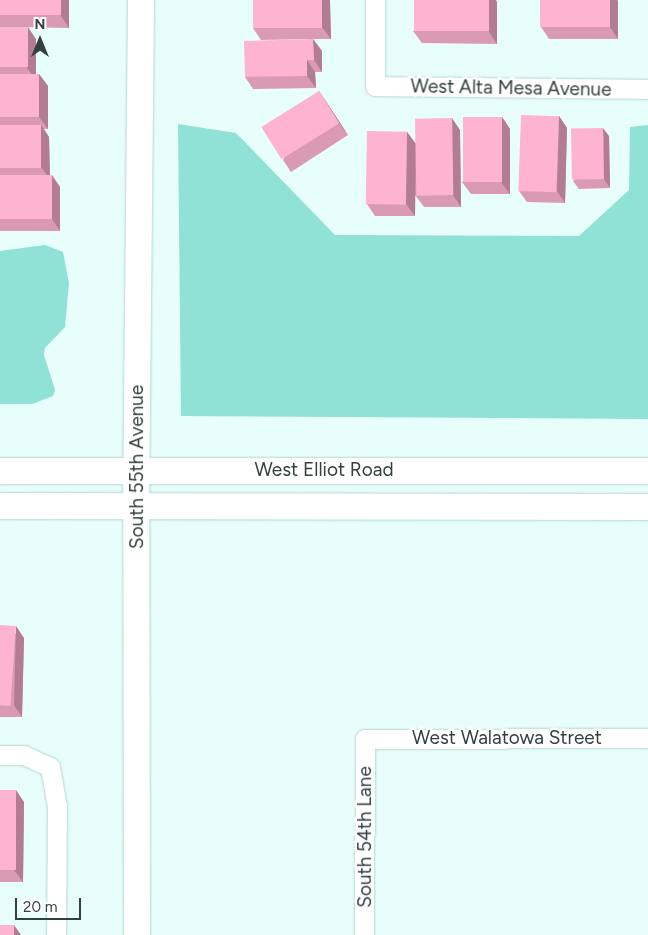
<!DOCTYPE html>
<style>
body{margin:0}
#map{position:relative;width:648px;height:935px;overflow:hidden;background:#e8fefa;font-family:Figtree,sans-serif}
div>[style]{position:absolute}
.green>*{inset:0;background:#90e1d6}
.roads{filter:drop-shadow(0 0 1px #b4d7d2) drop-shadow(0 0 1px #b4d7d2)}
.street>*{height:19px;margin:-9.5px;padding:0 9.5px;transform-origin:9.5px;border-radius:9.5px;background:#fff}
.secondary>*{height:26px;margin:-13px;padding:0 13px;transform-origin:13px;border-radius:13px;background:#fff}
.wall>*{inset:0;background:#da9ab1}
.shaded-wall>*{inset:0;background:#b27d90}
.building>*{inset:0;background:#feb3ce;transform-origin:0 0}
span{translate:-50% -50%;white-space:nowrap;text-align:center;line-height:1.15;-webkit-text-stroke:5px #fff;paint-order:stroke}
.street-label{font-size:19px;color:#32403e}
.north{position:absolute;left:15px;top:15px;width:50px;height:50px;-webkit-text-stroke:4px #fff;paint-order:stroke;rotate:0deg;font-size:14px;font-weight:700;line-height:20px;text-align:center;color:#32403e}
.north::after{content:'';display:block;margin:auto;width:18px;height:22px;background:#32403e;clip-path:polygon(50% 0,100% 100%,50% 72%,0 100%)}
.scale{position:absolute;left:15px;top:898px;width:66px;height:22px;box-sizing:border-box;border:2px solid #32403e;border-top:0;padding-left:6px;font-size:15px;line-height:18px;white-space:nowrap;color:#32403e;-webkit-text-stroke:4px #fff;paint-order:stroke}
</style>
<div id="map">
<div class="green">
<i style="clip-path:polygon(178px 124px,236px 133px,335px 235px,579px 236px,629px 190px,630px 127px,648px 125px,648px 419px,181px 416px)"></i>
<i style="clip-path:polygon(45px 245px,63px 252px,69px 283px,65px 327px,45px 348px,44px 355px,55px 390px,53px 396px,32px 404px,0 404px,0 251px)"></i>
</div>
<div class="roads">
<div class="street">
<i style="left:375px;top:0;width:86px;rotate:90deg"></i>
<i style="left:375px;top:86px;width:273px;rotate:0.6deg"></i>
<i style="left:0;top:755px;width:24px"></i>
<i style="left:24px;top:755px;width:29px;rotate:25deg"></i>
<i style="left:50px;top:767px;width:39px;rotate:80deg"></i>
<i style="left:57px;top:805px;width:130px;rotate:90.4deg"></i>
<i style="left:364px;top:935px;width:196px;rotate:-89.7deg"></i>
<i style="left:365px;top:739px;width:283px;rotate:-0.2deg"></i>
</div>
<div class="secondary">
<i style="left:0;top:471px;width:648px"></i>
<i style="left:0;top:506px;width:648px;rotate:0.09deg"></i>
<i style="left:137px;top:935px;width:429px;rotate:-90.1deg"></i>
<i style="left:136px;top:506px;width:506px;rotate:-89.43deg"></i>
</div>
</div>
<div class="wall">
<i style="clip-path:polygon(0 0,69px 0,69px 28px,16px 27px,36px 39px,36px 74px,39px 74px,48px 86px,48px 129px,44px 129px,49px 137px,50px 175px,60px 187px,60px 231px,0 231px)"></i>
<i style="clip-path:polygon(540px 0,617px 0,618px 1px,618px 39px,549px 39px,541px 27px)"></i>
<i style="clip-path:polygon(330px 1px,331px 39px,313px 39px,322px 51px,322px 72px,315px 72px,316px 88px,253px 89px,245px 77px,311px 39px,261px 40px,253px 28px)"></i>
<i style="clip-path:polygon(497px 2px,497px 44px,422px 43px,413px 31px)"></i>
<i style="clip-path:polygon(319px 91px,348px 135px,291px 172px,283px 160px)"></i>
<i style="clip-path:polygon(559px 116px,567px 128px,565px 203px,527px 202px,519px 191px)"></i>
<i style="clip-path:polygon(502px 117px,510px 129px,510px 194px,471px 194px,462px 182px)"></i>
<i style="clip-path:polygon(460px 130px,461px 207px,424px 207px,415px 195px,415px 180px,415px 216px,375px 216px,367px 204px,407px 132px,415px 143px)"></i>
<i style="clip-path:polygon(609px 136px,610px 188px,579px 189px,573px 181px)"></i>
<i style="clip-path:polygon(0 625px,24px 638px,22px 717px,0 717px)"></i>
<i style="clip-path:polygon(0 790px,24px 802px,23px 882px,0 882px)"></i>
</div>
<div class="shaded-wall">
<i style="clip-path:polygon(61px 0,69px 0,69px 28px,61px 16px)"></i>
<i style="clip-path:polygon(322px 0,330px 0,330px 1px,331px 39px,322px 27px)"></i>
<i style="clip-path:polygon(489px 0,496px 0,497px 2px,497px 44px,489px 32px)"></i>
<i style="clip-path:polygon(610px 0,617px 0,618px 1px,618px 39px,610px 27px)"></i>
<i style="clip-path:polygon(28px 27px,36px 39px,36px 80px,27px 68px)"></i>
<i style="clip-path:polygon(313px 39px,322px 51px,322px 72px,314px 60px)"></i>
<i style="clip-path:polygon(307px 60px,315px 72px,316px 88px,307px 76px)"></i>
<i style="clip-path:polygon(39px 74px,48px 86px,48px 129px,39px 117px)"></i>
<i style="clip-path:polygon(319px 91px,327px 103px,348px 135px,339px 123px)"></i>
<i style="clip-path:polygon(559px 116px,567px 128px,565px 203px,557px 191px)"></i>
<i style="clip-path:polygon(502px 117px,510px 129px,510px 194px,501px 182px)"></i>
<i style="clip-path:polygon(452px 118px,460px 130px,461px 207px,453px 195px)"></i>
<i style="clip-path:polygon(41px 125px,49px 137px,50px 179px,41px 167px)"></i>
<i style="clip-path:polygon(603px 128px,609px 136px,610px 188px,604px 179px)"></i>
<i style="clip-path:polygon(407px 132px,416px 144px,415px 216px,406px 204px)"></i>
<i style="clip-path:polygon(52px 175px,60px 187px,60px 231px,52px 219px)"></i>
<i style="clip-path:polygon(16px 626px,24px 638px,22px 717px,14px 705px)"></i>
<i style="clip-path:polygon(16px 790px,24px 802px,23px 882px,14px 870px)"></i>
<i style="clip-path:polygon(14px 925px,21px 935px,14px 935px)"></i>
</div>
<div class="building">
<i style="left:0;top:0;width:61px;height:15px"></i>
<i style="left:253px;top:0;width:69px;height:28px"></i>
<i style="left:414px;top:0;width:75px;height:31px"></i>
<i style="left:540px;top:0;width:70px;height:27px"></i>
<i style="left:0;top:27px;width:28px;height:40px"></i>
<i style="clip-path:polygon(313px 39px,314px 60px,307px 60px,307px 76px,245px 77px,244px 41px)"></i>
<i style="left:0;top:74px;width:39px;height:43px"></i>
<i style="left:319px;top:91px;width:38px;height:68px;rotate:58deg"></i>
<i style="left:521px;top:115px;width:38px;height:76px;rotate:2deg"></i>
<i style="left:463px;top:117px;width:39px;height:65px"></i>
<i style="left:452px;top:118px;width:77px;height:37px;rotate:89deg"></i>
<i style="left:0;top:125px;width:41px;height:43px"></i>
<i style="left:603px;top:128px;width:51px;height:32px;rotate:89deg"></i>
<i style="left:367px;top:131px;width:40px;height:73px;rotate:1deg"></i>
<i style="left:0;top:175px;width:52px;height:44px"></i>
<i style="left:0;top:625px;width:16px;height:80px;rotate:4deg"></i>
<i style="left:0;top:790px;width:16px;height:80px"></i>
<i style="left:0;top:925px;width:14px;height:10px"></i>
</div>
<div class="street-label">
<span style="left:511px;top:88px;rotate:1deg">West Alta Mesa Avenue</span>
<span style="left:137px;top:467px;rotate:-90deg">South 55th Avenue</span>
<span style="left:324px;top:470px">West Elliot Road</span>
<span style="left:507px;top:738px">West Walatowa Street</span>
<span style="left:365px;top:837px;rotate:-90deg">South 54th Lane</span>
</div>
<div class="north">N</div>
<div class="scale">20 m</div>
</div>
